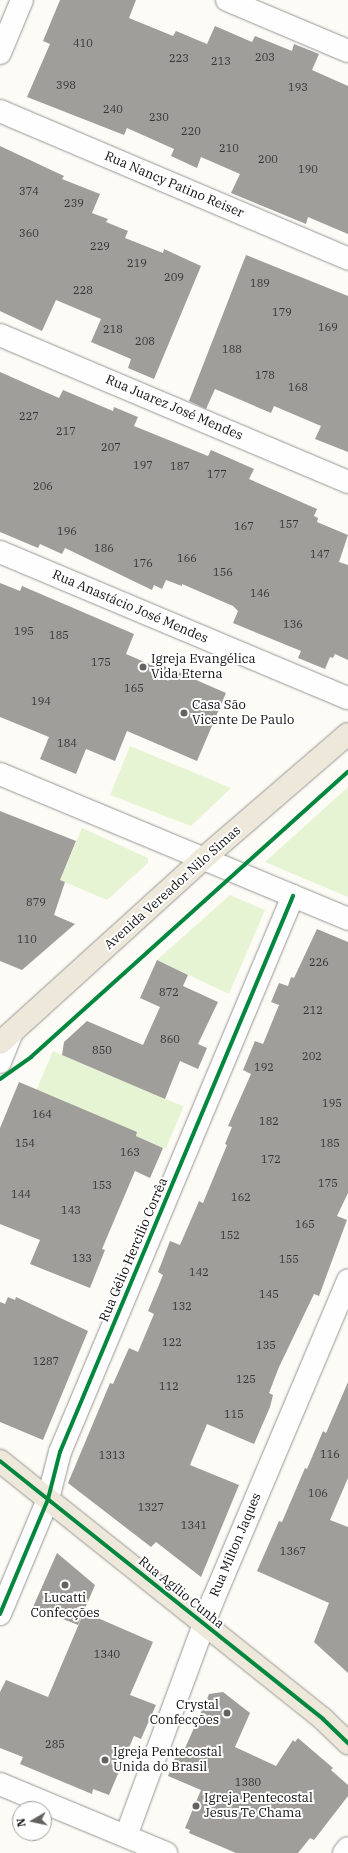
<!DOCTYPE html>
<meta charset="utf-8">
<style>
body{margin:0}
#map{position:relative;width:348px;height:1853px;overflow:hidden;background:#fcfbf6;font-family:"IBM Plex Serif",serif}
div>[style]{position:absolute}
.green>*{inset:0;background:#e7f4d3;transform-origin:0 0}
.building>*{inset:0;background:#a09e9b}
.roads{filter:drop-shadow(0 0 1px #969694) drop-shadow(0 0 1px #969694)}
.minor>*{height:22px;margin:-11px;padding:0 11px;transform-origin:11px;border-radius:11px;background:#fffefe}
.major>*{height:22px;margin:-11px;padding:0 11px;transform-origin:11px;border-radius:11px;background:#eee8da}
.cycleway>*{height:4px;margin:-2px;padding:0 2px;transform-origin:2px;border-radius:2px;background:#00873e}
.dots>*{width:11px;height:11px;translate:-50% -50%;box-sizing:border-box;border:2px solid #fff;border-radius:50%}
span{translate:-50% -50%;white-space:nowrap;text-align:center;line-height:1.15;-webkit-text-stroke:4px #fff;paint-order:stroke}
.number-label{font-size:11px;color:#343433}
.number-label span{-webkit-text-stroke-width:0}
.street-label{font-size:13px;color:#101010}
.poi-label{font-size:13px;color:#101010}
.left{translate:0 -50%;text-align:left}
.right{translate:-100% -50%;text-align:right}
.north{position:absolute;left:12px;top:1801px;width:40px;height:40px;box-sizing:border-box;background:#fff;border:1px solid #9f9f9f;border-radius:50%;rotate:261deg;font-size:11px;font-weight:700;line-height:16px;text-align:center;color:#101010}
.north::after{content:'';display:block;margin:auto;width:14px;height:18px;background:#636260;clip-path:polygon(50% 0,100% 100%,50% 72%,0 100%)}
</style>
<div id="map">
<div class="green">
<i style="clip-path:polygon(130px 746px,231px 788px,191px 826px,110px 795px)"></i>
<i style="clip-path:polygon(348px 787px,348px 897px,265px 862px)"></i>
<i style="clip-path:polygon(82px 828px,148px 858px,148px 863px,107px 900px,60px 880px)"></i>
<i style="clip-path:polygon(230px 895px,265px 910px,229px 994px,157px 960px)"></i>
<i style="left:53px;top:1051px;width:142px;height:46px;rotate:23deg"></i>
</div>
<div class="building">
<i style="clip-path:polygon(60px 0,136px 0,129px 18px,173px 36px,176px 31px,207px 44px,215px 26px,252px 42px,255px 36px,292px 51px,294px 44px,319px 54px,312px 70px,348px 86px,348px 234px,308px 217px,306px 224px,231px 193px,240px 174px,201px 157px,197px 168px,171px 156px,174px 149px,127px 128px,124px 135px,27px 97px,50px 44px,43px 41px)"></i>
<i style="clip-path:polygon(0 146px,64px 176px,62px 179px,100px 194px,92px 213px,108px 219px,106px 222px,128px 231px,125px 238px,163px 253px,164px 249px,201px 266px,154px 379px,128px 368px,131px 359px,91px 342px,101px 319px,56px 300px,42px 331px,0 311px)"></i>
<i style="clip-path:polygon(246px 255px,348px 296px,348px 452px,315px 439px,321px 426px,274px 406px,271px 413px,215px 389px,206px 409px,189px 401px)"></i>
<i style="clip-path:polygon(0 372px,59px 398px,63px 390px,113px 411px,114px 407px,138px 417px,134px 426px,208px 456px,211px 450px,254px 469px,249px 479px,317px 509px,314px 516px,318px 518px,317px 522px,348px 535px,339px 562px,348px 565px,348px 660px,335px 654px,333px 658px,330px 657px,325px 669px,298px 658px,301px 651px,233px 623px,238px 611px,233px 606px,182px 584px,182px 586px,166px 580px,162px 589px,154px 585px,152px 590px,65px 548px,62px 554px,40px 544px,38px 548px,0 532px)"></i>
<i style="clip-path:polygon(0 583px,20px 591px,22px 586px,134px 634px,126px 654px,163px 670px,164px 666px,226px 693px,197px 761px,127px 731px,115px 761px,86px 749px,76px 774px,40px 759px,49px 737px,0 717px)"></i>
<i style="clip-path:polygon(0 811px,76px 841px,60px 880px,65px 882px,54px 915px,75px 924px,22px 970px,0 961px)"></i>
<i style="clip-path:polygon(317px 929px,348px 942px,348px 1193px,337px 1216px,347px 1220px,319px 1296px,314px 1294px,279px 1367px,269px 1393px,273px 1395px,270px 1407px,254px 1444px,207px 1424px,190px 1465px,239px 1485px,201px 1577px,156px 1542px,151px 1547px,68px 1483px,110px 1383px,113px 1384px,129px 1348px,138px 1352px,154px 1314px,148px 1311px,163px 1275px,158px 1272px,170px 1241px,180px 1245px,199px 1201px,203px 1203px,227px 1145px,225px 1144px,232px 1127px,228px 1126px,251px 1074px,243px 1070px,255px 1041px,263px 1044px,279px 1005px,271px 1002px,279px 983px,288px 986px,291px 977px,294px 978px)"></i>
<i style="clip-path:polygon(157px 960px,188px 975px,183px 986px,218px 1002px,198px 1044px,207px 1048px,198px 1069px,180px 1061px,165px 1099px,62px 1055px,64px 1042px,87px 1021px,143px 1045px,160px 1007px,140px 998px)"></i>
<i style="clip-path:polygon(19px 1082px,137px 1132px,136px 1136px,163px 1148px,150px 1178px,135px 1171px,102px 1249px,105px 1250px,90px 1288px,30px 1264px,40px 1240px,0 1224px,0 1128px)"></i>
<i style="clip-path:polygon(8px 1297px,15px 1300px,16px 1297px,88px 1331px,43px 1440px,0 1422px,0 1302px,5px 1304px)"></i>
<i style="clip-path:polygon(348px 1382px,348px 1478px,330px 1520px,348px 1527px,348px 1673px,314px 1642px,329px 1603px,257px 1571px,279px 1521px,282px 1522px,305px 1468px,307px 1469px,323px 1431px,326px 1433px)"></i>
<i style="clip-path:polygon(57px 1553px,95px 1585px,78px 1625px,33px 1607px)"></i>
<i style="clip-path:polygon(84px 1612px,153px 1642px,130px 1695px,156px 1705px,141px 1739px,134px 1736px,109px 1795px,93px 1789px,92px 1794px,20px 1764px,23px 1757px,0 1748px,0 1692px,6px 1680px,48px 1697px)"></i>
<i style="clip-path:polygon(223px 1692px,250px 1713px,235px 1747px,276px 1766px,293px 1740px,295px 1742px,298px 1738px,333px 1768px,331px 1770px,348px 1785px,348px 1796px,314px 1840px,310px 1838px,298px 1853px,236px 1853px,189px 1833px,190px 1830px,185px 1828px,201px 1790px,168px 1776px,177px 1753px,182px 1755px,209px 1694px)"></i>
</div>
<div class="roads">
<div class="minor">
<i style="left:227px;top:0;width:131px;rotate:22.9deg"></i>
<i style="left:0;top:53px;width:57px;rotate:-67.5deg"></i>
<i style="left:0;top:111px;width:378px;rotate:23deg"></i>
<i style="left:0;top:335px;width:378px;rotate:22.9deg"></i>
<i style="left:0;top:552px;width:377px;rotate:22.8deg"></i>
<i style="left:0;top:774px;width:377px;rotate:22.6deg"></i>
<i style="left:0;top:1062px;width:31px;rotate:-68deg"></i>
<i style="left:0;top:1614px;width:125px;rotate:-67.3deg"></i>
<i style="left:48px;top:1499px;width:49px;rotate:-75.7deg"></i>
<i style="left:60px;top:1452px;width:603px;rotate:-67.26deg"></i>
<i style="left:0;top:1784px;width:180px;rotate:22.6deg"></i>
<i style="left:126px;top:1836px;width:252px;rotate:-69.8deg"></i>
<i style="left:213px;top:1600px;width:347px;rotate:-67.1deg"></i>
<i style="left:344px;top:1853px;width:6px;rotate:-51deg"></i>
</div>
<div class="major">
<i style="left:0;top:1043px;width:274px;rotate:-42.2deg"></i>
<i style="left:203px;top:859px;width:191px;rotate:-40.8deg"></i>
<i style="left:0;top:1461px;width:413px;rotate:38.6deg"></i>
<i style="left:323px;top:1719px;width:35px;rotate:44deg"></i>
</div>
</div>
<div class="cycleway">
<i style="left:0;top:1079px;width:38px;rotate:-35deg"></i>
<i style="left:31px;top:1057px;width:426px;rotate:-42deg"></i>
<i style="left:0;top:1461px;width:413px;rotate:38.6deg"></i>
<i style="left:323px;top:1719px;width:35px;rotate:44deg"></i>
<i style="left:0;top:1614px;width:125px;rotate:-67.3deg"></i>
<i style="left:48px;top:1499px;width:49px;rotate:-75.7deg"></i>
<i style="left:60px;top:1452px;width:603px;rotate:-67.26deg"></i>
</div>
<div class="dots">
<i style="left:143px;top:667px;background:#636260"></i>
<i style="left:184px;top:713px;background:#636260"></i>
<i style="left:65px;top:1585px;background:#636260"></i>
<i style="left:227px;top:1713px;background:#636260"></i>
<i style="left:105px;top:1760px;background:#636260"></i>
<i style="left:196px;top:1806px;background:#636260"></i>
</div>
<div class="number-label">
<span style="left:83px;top:43px">410</span>
<span style="left:265px;top:57px">203</span>
<span style="left:179px;top:58px">223</span>
<span style="left:221px;top:61px">213</span>
<span style="left:66px;top:85px">398</span>
<span style="left:298px;top:87px">193</span>
<span style="left:113px;top:109px">240</span>
<span style="left:159px;top:117px">230</span>
<span style="left:191px;top:131px">220</span>
<span style="left:229px;top:148px">210</span>
<span style="left:268px;top:159px">200</span>
<span style="left:308px;top:169px">190</span>
<span style="left:29px;top:191px">374</span>
<span style="left:74px;top:203px">239</span>
<span style="left:29px;top:233px">360</span>
<span style="left:100px;top:246px">229</span>
<span style="left:137px;top:263px">219</span>
<span style="left:174px;top:277px">209</span>
<span style="left:260px;top:283px">189</span>
<span style="left:83px;top:290px">228</span>
<span style="left:282px;top:312px">179</span>
<span style="left:328px;top:327px">169</span>
<span style="left:113px;top:329px">218</span>
<span style="left:145px;top:341px">208</span>
<span style="left:232px;top:349px">188</span>
<span style="left:265px;top:375px">178</span>
<span style="left:298px;top:387px">168</span>
<span style="left:29px;top:416px">227</span>
<span style="left:66px;top:431px">217</span>
<span style="left:111px;top:447px">207</span>
<span style="left:143px;top:465px">197</span>
<span style="left:180px;top:466px">187</span>
<span style="left:217px;top:474px">177</span>
<span style="left:43px;top:486px">206</span>
<span style="left:289px;top:524px">157</span>
<span style="left:244px;top:526px">167</span>
<span style="left:67px;top:531px">196</span>
<span style="left:104px;top:548px">186</span>
<span style="left:320px;top:554px">147</span>
<span style="left:187px;top:558px">166</span>
<span style="left:143px;top:563px">176</span>
<span style="left:223px;top:572px">156</span>
<span style="left:260px;top:593px">146</span>
<span style="left:293px;top:624px">136</span>
<span style="left:24px;top:631px">195</span>
<span style="left:59px;top:635px">185</span>
<span style="left:101px;top:662px">175</span>
<span style="left:134px;top:688px">165</span>
<span style="left:41px;top:701px">194</span>
<span style="left:67px;top:743px">184</span>
<span style="left:36px;top:902px">879</span>
<span style="left:27px;top:939px">110</span>
<span style="left:319px;top:962px">226</span>
<span style="left:169px;top:992px">872</span>
<span style="left:313px;top:1010px">212</span>
<span style="left:170px;top:1039px">860</span>
<span style="left:102px;top:1050px">850</span>
<span style="left:312px;top:1056px">202</span>
<span style="left:264px;top:1067px">192</span>
<span style="left:332px;top:1103px">195</span>
<span style="left:42px;top:1114px">164</span>
<span style="left:269px;top:1121px">182</span>
<span style="left:25px;top:1143px">154</span>
<span style="left:330px;top:1143px">185</span>
<span style="left:130px;top:1152px">163</span>
<span style="left:271px;top:1159px">172</span>
<span style="left:328px;top:1183px">175</span>
<span style="left:102px;top:1185px">153</span>
<span style="left:21px;top:1194px">144</span>
<span style="left:241px;top:1197px">162</span>
<span style="left:71px;top:1210px">143</span>
<span style="left:305px;top:1224px">165</span>
<span style="left:230px;top:1235px">152</span>
<span style="left:82px;top:1258px">133</span>
<span style="left:289px;top:1259px">155</span>
<span style="left:199px;top:1272px">142</span>
<span style="left:269px;top:1294px">145</span>
<span style="left:182px;top:1306px">132</span>
<span style="left:172px;top:1342px">122</span>
<span style="left:266px;top:1345px">135</span>
<span style="left:46px;top:1361px">1287</span>
<span style="left:246px;top:1379px">125</span>
<span style="left:169px;top:1386px">112</span>
<span style="left:234px;top:1414px">115</span>
<span style="left:330px;top:1454px">116</span>
<span style="left:112px;top:1455px">1313</span>
<span style="left:318px;top:1493px">106</span>
<span style="left:151px;top:1507px">1327</span>
<span style="left:194px;top:1525px">1341</span>
<span style="left:293px;top:1551px">1367</span>
<span style="left:107px;top:1654px">1340</span>
<span style="left:55px;top:1744px">285</span>
<span style="left:248px;top:1782px">1380</span>
</div>
<div class="street-label">
<span style="left:174px;top:185px;rotate:23deg">Rua Nancy Patino Reiser</span>
<span style="left:174px;top:408px;rotate:23deg">Rua Juarez José Mendes</span>
<span style="left:130px;top:607px;rotate:23deg">Rua Anastácio José Mendes</span>
<span style="left:173px;top:888px;rotate:-42deg">Avenida Vereador Nilo Simas</span>
<span style="left:134px;top:1250px;rotate:-67deg">Rua Gélio Hercílio Corrêa</span>
<span style="left:236px;top:1545px;rotate:-67deg">Rua Milton Jaques</span>
<span style="left:181px;top:1593px;rotate:39deg">Rua Agílio Cunha</span>
</div>
<div class="poi-label">
<span class="left" style="left:151px;top:667px">Igreja Evangélica<br>Vida Eterna</span>
<span class="left" style="left:192px;top:713px">Casa São<br>Vicente De Paulo</span>
<span style="left:65px;top:1606px">Lucatti<br>Confecções</span>
<span class="right" style="left:219px;top:1713px">Crystal<br>Confecções</span>
<span class="left" style="left:113px;top:1760px">Igreja Pentecostal<br>Unida do Brasil</span>
<span class="left" style="left:204px;top:1806px">Igreja Pentecostal<br>Jesus Te Chama</span>
</div>
<div class="north">N</div>
</div>
